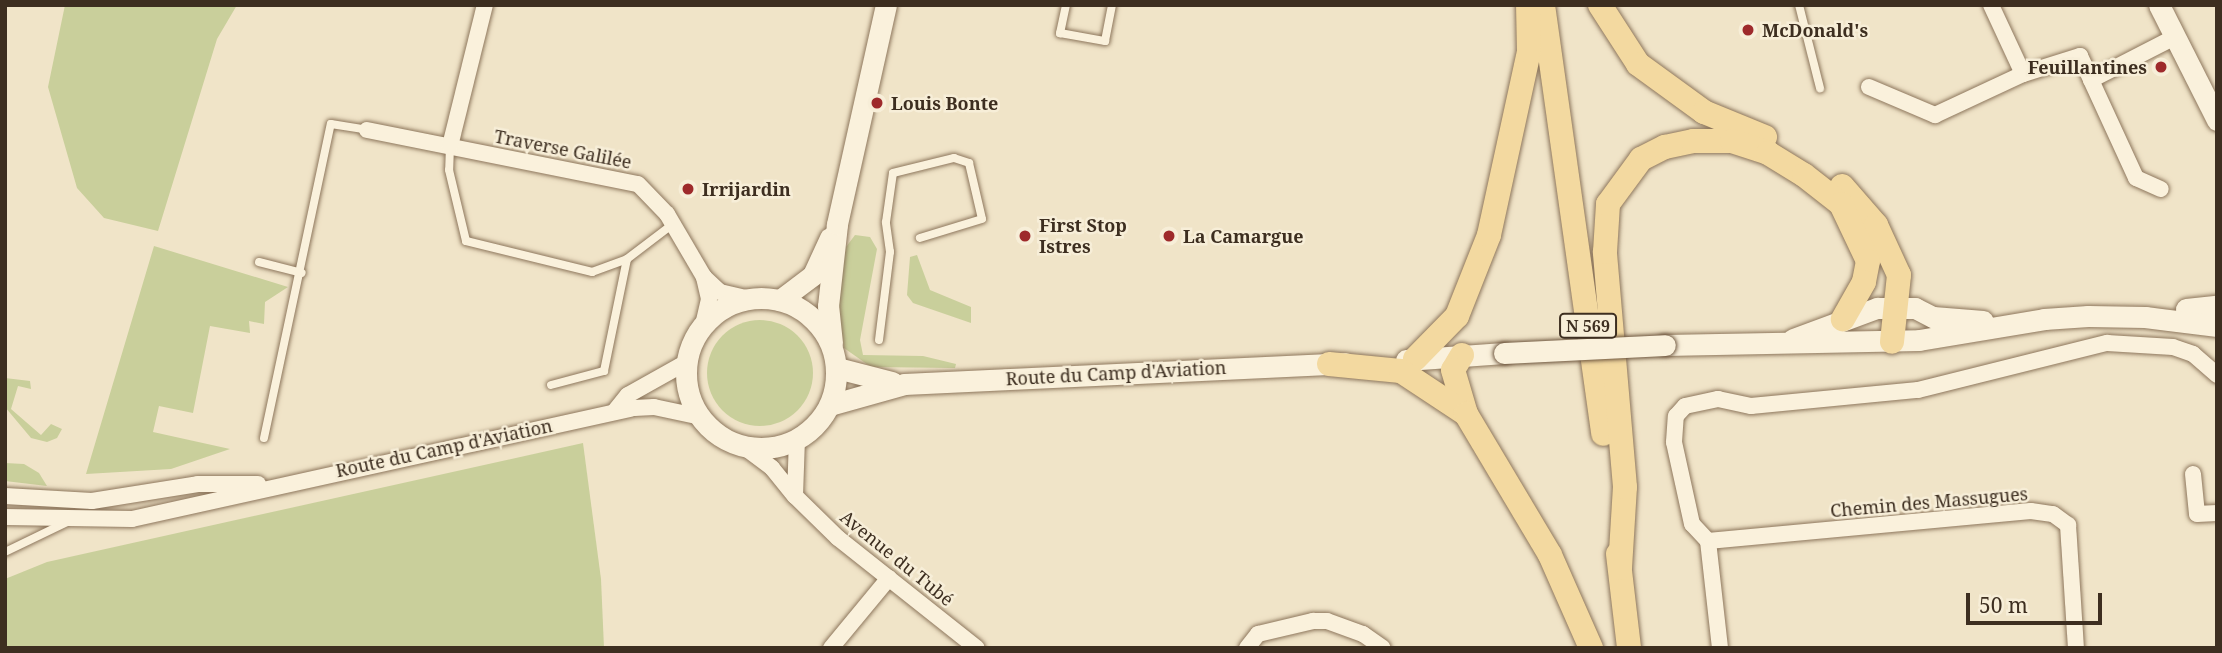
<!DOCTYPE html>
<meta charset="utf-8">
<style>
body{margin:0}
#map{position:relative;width:2222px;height:653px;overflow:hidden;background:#f0e4c8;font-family:"Noto Serif",serif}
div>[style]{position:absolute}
.green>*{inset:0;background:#c9cf9b}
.round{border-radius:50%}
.roads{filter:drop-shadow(0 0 2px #8d765c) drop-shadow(0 0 2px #8d765c)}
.lane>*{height:8px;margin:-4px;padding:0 4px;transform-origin:4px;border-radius:4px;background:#faf1dc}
.street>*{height:16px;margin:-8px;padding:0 8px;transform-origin:8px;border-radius:8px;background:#faf1dc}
.secondary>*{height:21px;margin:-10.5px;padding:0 10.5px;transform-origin:10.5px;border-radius:10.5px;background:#faf1dc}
.secondary>.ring{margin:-10.5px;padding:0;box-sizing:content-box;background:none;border:21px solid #faf1dc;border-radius:50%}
.primary>*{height:24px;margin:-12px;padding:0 12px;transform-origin:12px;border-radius:12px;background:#f3d9a0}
.bridges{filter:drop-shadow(0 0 2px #6f573f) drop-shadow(0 0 2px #6f573f)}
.secondary-bridge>*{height:21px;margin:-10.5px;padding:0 10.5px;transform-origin:10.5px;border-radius:10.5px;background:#faf1dc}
.dots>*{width:19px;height:19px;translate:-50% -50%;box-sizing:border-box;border:4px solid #f7eed8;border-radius:50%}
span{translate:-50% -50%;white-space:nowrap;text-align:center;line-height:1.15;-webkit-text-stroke:5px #f7eed8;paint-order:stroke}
.shield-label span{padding:2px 5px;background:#f7eed8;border:2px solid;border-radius:5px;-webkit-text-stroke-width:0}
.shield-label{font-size:16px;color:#3d2e20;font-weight:700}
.poi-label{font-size:18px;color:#3d2e20;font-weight:700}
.left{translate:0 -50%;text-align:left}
.right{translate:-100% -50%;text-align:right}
.street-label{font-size:18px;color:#3d2e20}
.frame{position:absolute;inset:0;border:7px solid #3d2e20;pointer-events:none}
.scale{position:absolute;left:1966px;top:593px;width:136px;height:32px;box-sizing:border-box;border:4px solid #3d2e20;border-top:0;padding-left:9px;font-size:21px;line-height:24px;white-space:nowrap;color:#3d2e20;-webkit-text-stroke:5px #f7eed8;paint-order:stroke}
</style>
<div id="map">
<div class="green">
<i style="clip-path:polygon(65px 5px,237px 5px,217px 39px,158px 231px,104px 218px,77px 188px,48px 87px)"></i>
<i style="clip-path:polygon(855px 235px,870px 237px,877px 249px,860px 340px,863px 355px,923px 356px,956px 364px,955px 368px,871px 367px,844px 348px,836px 294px,846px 247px)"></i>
<i style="clip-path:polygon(154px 246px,288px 287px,265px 302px,264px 324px,249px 321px,250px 333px,210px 326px,193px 413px,159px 406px,153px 432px,230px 449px,171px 469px,86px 474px)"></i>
<i style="clip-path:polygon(917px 255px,930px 290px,971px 307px,971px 323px,913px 303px,907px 295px,910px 257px)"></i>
<i class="round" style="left:707px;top:320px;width:106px;height:106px"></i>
<i style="clip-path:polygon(5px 378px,30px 381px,31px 389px,18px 386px,11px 409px,41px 435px,51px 424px,62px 429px,57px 438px,47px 442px,31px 438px,5px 407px)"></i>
<i style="clip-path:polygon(583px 443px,601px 579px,604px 648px,5px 648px,5px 579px,47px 562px)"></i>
<i style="clip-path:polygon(5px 463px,24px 464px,39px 473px,47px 486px,5px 481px)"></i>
</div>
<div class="roads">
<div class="lane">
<i style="left:1066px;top:5px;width:29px;rotate:102deg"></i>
<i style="left:1060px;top:33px;width:46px;rotate:10.1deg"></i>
<i style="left:1105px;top:41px;width:37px;rotate:-79deg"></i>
<i style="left:1799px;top:5px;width:86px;rotate:75.8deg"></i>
<i style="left:450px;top:146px;width:24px;rotate:92deg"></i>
<i style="left:449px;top:170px;width:73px;rotate:76.5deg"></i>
<i style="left:466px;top:241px;width:130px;rotate:13.8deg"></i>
<i style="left:592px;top:272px;width:37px;rotate:-20deg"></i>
<i style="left:627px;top:259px;width:58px;rotate:-37.3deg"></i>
<i style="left:259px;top:262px;width:44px;rotate:14.3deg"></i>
<i style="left:879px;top:340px;width:89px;rotate:-82.9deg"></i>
<i style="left:890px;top:252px;width:30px;rotate:-98deg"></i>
<i style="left:886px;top:222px;width:49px;rotate:-81.9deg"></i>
<i style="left:893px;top:173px;width:63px;rotate:-13.8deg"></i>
<i style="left:954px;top:158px;width:16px;rotate:18deg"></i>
<i style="left:969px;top:163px;width:57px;rotate:76.9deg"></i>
<i style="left:982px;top:219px;width:65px;rotate:163deg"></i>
<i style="left:551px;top:385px;width:55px;rotate:-14.8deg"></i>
<i style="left:604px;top:371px;width:114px;rotate:-78.4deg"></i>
<i style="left:264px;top:438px;width:321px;rotate:-78deg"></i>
<i style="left:331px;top:124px;width:36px;rotate:9deg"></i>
<i style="left:5px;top:552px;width:71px;rotate:-25.8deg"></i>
</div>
<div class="street">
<i style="left:1991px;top:5px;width:76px;rotate:65.1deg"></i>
<i style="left:2091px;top:80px;width:108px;rotate:65.3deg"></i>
<i style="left:2136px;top:178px;width:27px;rotate:24deg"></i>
<i style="left:1869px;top:87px;width:72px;rotate:23deg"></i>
<i style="left:1935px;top:115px;width:97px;rotate:-25deg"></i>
<i style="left:2023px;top:74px;width:60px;rotate:-17.5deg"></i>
<i style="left:2080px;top:56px;width:26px;rotate:65deg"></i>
<i style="left:2091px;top:80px;width:94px;rotate:-27.1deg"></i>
<i style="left:367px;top:130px;width:276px;rotate:11.3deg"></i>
<i style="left:638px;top:184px;width:42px;rotate:46deg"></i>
<i style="left:667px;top:214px;width:73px;rotate:59.6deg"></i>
<i style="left:450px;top:146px;width:145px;rotate:-76.1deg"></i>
<i style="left:703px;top:325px;width:27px;rotate:-77deg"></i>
<i style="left:709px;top:299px;width:23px;rotate:-103deg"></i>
<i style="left:704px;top:277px;width:22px;rotate:43deg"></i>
<i style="left:720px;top:292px;width:32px;rotate:13deg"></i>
<i style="left:614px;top:412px;width:22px;rotate:-51deg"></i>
<i style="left:628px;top:395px;width:68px;rotate:-29.2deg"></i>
<i style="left:743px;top:446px;width:36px;rotate:37deg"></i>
<i style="left:772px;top:468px;width:36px;rotate:51deg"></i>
<i style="left:795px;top:496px;width:57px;rotate:-88deg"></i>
<i style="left:2193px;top:474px;width:40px;rotate:84.3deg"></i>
<i style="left:2197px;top:514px;width:20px;rotate:-3deg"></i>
<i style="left:5px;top:496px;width:87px;rotate:3.3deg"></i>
<i style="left:92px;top:501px;width:107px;rotate:-9.1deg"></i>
<i style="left:198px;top:484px;width:60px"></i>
<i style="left:795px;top:496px;width:60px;rotate:44.3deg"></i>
<i style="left:838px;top:538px;width:177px;rotate:38.4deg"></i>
<i style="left:5px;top:517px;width:127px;rotate:0.9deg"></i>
<i style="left:132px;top:519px;width:514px;rotate:-12.47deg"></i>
<i style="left:634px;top:408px;width:20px;rotate:-3deg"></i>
<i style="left:654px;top:407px;width:48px;rotate:12deg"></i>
<i style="left:1708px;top:541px;width:324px;rotate:-5.3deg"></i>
<i style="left:2031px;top:511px;width:22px;rotate:8deg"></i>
<i style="left:2053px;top:514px;width:19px;rotate:36deg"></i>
<i style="left:2068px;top:525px;width:123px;rotate:86.3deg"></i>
<i style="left:831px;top:648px;width:91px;rotate:-50.4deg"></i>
<i style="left:1247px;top:648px;width:18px;rotate:-52deg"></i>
<i style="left:1258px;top:634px;width:57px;rotate:-13.3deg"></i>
<i style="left:1313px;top:621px;width:14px"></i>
<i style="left:1327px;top:621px;width:38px;rotate:20deg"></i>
<i style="left:1363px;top:634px;width:24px;rotate:35deg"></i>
<i style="left:1720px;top:648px;width:108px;rotate:-96.4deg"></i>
<i style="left:1708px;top:541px;width:23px;rotate:-133deg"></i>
<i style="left:1692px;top:524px;width:84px;rotate:-102.4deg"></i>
<i style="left:1674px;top:442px;width:26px;rotate:-86deg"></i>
<i style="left:1676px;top:416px;width:13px;rotate:-48deg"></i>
<i style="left:1685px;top:406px;width:34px;rotate:-12deg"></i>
<i style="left:1718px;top:399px;width:34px;rotate:12deg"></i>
<i style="left:1751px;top:406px;width:168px;rotate:-5.5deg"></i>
<i style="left:1918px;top:390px;width:195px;rotate:-14deg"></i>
<i style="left:2107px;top:343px;width:66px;rotate:3.5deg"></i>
<i style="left:2173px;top:347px;width:21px;rotate:19deg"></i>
<i style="left:2193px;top:354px;width:32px;rotate:41deg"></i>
</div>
<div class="secondary">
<i style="left:2159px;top:5px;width:129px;rotate:63.2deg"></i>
<i class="ring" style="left:686px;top:298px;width:129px;height:129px"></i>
<i style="left:780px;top:300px;width:41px;rotate:-37.1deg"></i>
<i style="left:813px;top:275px;width:41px;rotate:-65.3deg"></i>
<i style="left:2186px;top:309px;width:31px;rotate:-6deg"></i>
<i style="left:1793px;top:339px;width:90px;rotate:-20.3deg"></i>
<i style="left:1877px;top:308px;width:38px"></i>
<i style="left:1915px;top:308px;width:20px;rotate:27deg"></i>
<i style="left:1933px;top:317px;width:50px;rotate:4.6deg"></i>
<i style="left:832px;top:343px;width:37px;rotate:-96deg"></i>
<i style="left:828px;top:306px;width:82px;rotate:-83.7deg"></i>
<i style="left:837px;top:224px;width:224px;rotate:-77.4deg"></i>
<i style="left:1665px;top:345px;width:254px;rotate:-1.1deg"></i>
<i style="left:1919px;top:340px;width:127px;rotate:-9.5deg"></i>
<i style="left:2044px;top:319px;width:44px;rotate:-3.9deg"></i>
<i style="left:2088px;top:316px;width:57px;rotate:1deg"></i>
<i style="left:2145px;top:317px;width:73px;rotate:7.1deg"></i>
<i style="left:1406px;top:360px;width:98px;rotate:-4.1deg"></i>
<i style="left:837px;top:368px;width:57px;rotate:14.3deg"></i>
<i style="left:830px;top:405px;width:77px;rotate:-15.8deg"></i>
<i style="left:904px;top:384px;width:442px;rotate:-2.7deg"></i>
</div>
<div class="primary">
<i style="left:1543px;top:5px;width:433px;rotate:82deg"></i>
<i style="left:1600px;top:5px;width:70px;rotate:57.2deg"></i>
<i style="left:1638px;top:64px;width:82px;rotate:36deg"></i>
<i style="left:1704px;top:112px;width:66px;rotate:22.3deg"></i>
<i style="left:1842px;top:186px;width:52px;rotate:48.9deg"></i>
<i style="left:1876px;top:225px;width:55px;rotate:65.3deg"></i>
<i style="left:1899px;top:275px;width:67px;rotate:96deg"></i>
<i style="left:1462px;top:355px;width:17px;rotate:121deg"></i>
<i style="left:1453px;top:370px;width:46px;rotate:73.5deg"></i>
<i style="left:1415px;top:359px;width:60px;rotate:-45.7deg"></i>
<i style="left:1457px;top:316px;width:87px;rotate:-68.4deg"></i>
<i style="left:1489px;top:235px;width:188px;rotate:-77.7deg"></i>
<i style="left:1529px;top:51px;width:46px;rotate:-91.2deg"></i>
<i style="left:1329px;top:364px;width:72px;rotate:5.6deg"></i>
<i style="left:1401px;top:371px;width:78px;rotate:33.5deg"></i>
<i style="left:1466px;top:414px;width:164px;rotate:59.2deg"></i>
<i style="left:1550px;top:555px;width:102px;rotate:66.2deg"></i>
<i style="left:1618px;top:554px;width:95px;rotate:83.3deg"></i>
<i style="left:1620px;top:568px;width:81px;rotate:-86.5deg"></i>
<i style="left:1625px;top:487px;width:236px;rotate:-94.9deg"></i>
<i style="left:1605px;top:252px;width:48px;rotate:-86.4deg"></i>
<i style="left:1608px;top:204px;width:56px;rotate:-53.7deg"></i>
<i style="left:1641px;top:159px;width:27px;rotate:-27deg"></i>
<i style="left:1665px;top:147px;width:29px;rotate:-12deg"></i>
<i style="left:1693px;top:141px;width:39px"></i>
<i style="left:1732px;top:141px;width:38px;rotate:18deg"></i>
<i style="left:1768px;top:153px;width:42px;rotate:31.4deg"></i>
<i style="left:1804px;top:175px;width:47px;rotate:38.1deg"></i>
<i style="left:1841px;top:204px;width:63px;rotate:64.7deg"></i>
<i style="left:1868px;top:261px;width:21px;rotate:101deg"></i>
<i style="left:1864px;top:282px;width:43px;rotate:119.6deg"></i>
</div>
</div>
<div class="bridges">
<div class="secondary-bridge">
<i style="left:1504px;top:353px;width:161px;rotate:-2.8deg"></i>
</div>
</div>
<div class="dots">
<i style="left:1748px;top:30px;background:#9e2a2b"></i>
<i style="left:2161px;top:67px;background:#9e2a2b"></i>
<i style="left:877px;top:103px;background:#9e2a2b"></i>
<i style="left:688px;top:189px;background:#9e2a2b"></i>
<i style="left:1025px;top:236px;background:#9e2a2b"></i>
<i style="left:1169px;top:236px;background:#9e2a2b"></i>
</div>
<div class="shield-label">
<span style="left:1588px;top:326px">N 569</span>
</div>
<div class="poi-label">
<span class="left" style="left:1762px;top:30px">McDonald's</span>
<span class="right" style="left:2147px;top:67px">Feuillantines</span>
<span class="left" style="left:891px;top:103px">Louis Bonte</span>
<span class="left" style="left:702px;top:189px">Irrijardin</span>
<span class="left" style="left:1039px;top:236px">First Stop<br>Istres</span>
<span class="left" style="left:1183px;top:236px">La Camargue</span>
</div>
<div class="street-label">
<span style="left:563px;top:149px;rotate:11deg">Traverse Galilée</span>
<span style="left:1116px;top:373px;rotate:-3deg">Route du Camp d'Aviation</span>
<span style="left:444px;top:448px;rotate:-12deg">Route du Camp d'Aviation</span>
<span style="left:1929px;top:502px;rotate:-5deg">Chemin des Massugues</span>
<span style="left:897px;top:558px;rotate:39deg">Avenue du Tubé</span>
</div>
<div class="frame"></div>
<div class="scale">50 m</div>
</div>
